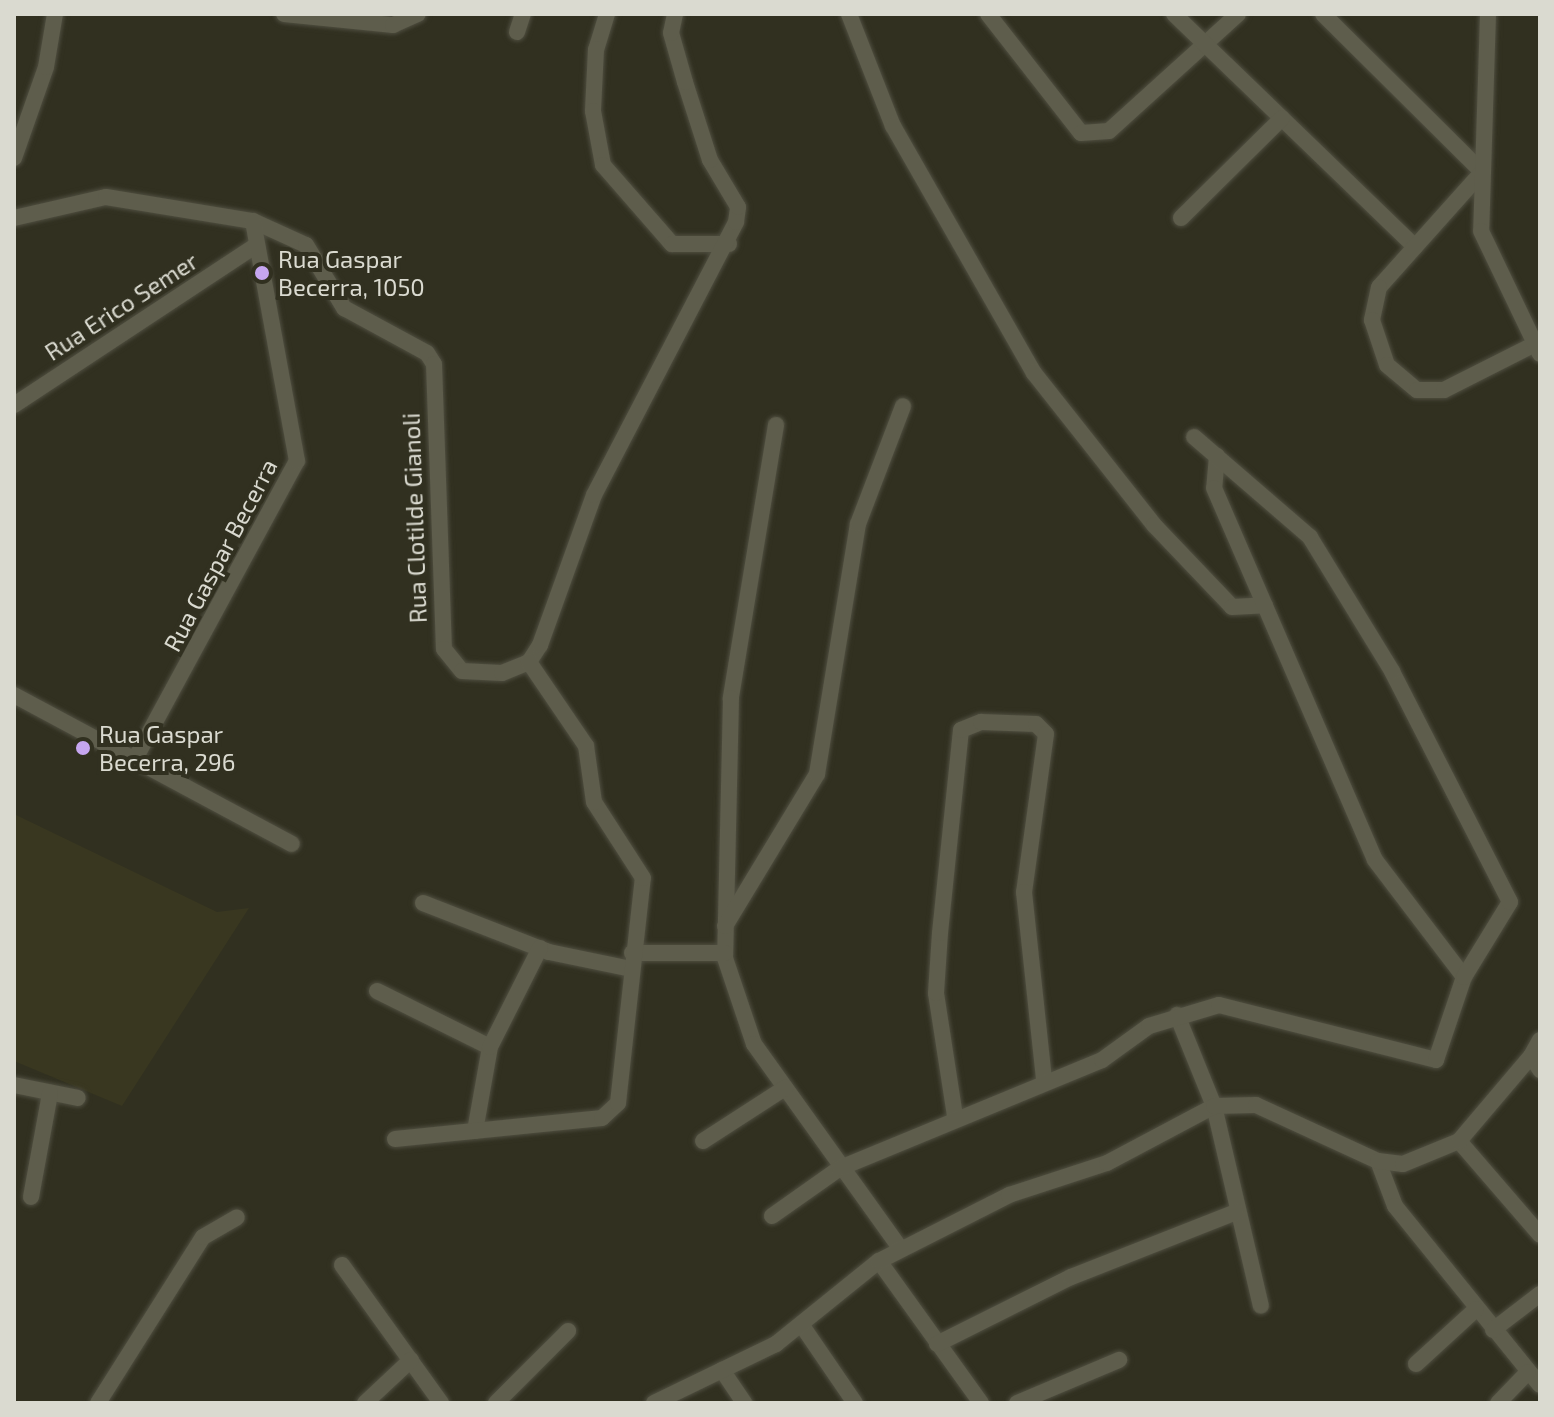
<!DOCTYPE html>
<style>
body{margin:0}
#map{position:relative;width:1554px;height:1417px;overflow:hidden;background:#313020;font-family:"Exo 2",sans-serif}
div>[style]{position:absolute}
.built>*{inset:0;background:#393720}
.roads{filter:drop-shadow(0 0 2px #4f4e40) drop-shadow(0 0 2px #4f4e40)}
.minor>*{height:16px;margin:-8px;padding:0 8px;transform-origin:8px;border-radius:8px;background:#5e5d4c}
.dots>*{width:22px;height:22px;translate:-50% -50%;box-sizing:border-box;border:4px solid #313020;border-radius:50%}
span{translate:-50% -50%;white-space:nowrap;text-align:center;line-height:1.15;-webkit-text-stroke:8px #313020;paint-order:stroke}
.poi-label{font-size:24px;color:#dadad0}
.left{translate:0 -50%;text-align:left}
.street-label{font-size:24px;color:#dadad0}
.frame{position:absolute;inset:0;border:16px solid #dadad0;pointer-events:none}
</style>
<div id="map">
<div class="built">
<i style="clip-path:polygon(14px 814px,217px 912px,249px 908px,122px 1106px,14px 1061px)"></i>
</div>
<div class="roads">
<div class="minor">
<i style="left:284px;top:14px;width:110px;rotate:5.8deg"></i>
<i style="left:393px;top:25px;width:27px;rotate:-24deg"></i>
<i style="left:607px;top:14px;width:37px;rotate:107deg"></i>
<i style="left:596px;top:49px;width:62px;rotate:92.8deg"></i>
<i style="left:593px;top:111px;width:55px;rotate:79.5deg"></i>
<i style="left:603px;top:165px;width:105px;rotate:48.9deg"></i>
<i style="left:672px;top:244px;width:57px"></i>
<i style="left:849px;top:14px;width:120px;rotate:68.6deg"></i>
<i style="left:893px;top:126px;width:284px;rotate:60.3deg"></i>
<i style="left:1034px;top:373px;width:194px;rotate:51.7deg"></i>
<i style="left:1154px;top:525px;width:113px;rotate:46.4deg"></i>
<i style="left:1232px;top:607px;width:33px;rotate:-3deg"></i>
<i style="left:988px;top:14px;width:151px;rotate:52deg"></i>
<i style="left:1081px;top:133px;width:28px;rotate:-4deg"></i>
<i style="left:1109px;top:131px;width:174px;rotate:-42.2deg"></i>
<i style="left:1174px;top:14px;width:335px;rotate:44deg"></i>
<i style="left:1323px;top:14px;width:224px;rotate:44.8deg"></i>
<i style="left:1482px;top:172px;width:154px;rotate:131.8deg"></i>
<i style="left:1379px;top:287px;width:34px;rotate:102deg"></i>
<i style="left:1372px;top:320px;width:47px;rotate:71.6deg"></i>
<i style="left:1387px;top:365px;width:39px;rotate:40deg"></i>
<i style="left:1417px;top:390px;width:27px"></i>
<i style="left:1444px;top:390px;width:100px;rotate:-26.8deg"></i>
<i style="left:1488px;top:14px;width:217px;rotate:91.8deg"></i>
<i style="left:1481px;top:231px;width:136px;rotate:64.4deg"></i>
<i style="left:517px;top:32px;width:19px;rotate:-72deg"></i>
<i style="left:14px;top:158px;width:96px;rotate:-70.6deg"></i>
<i style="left:46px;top:67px;width:54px;rotate:-80.4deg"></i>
<i style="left:14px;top:218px;width:94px;rotate:-12.9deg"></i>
<i style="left:106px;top:197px;width:149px;rotate:9.3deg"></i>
<i style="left:253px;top:221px;width:58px;rotate:24.4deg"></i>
<i style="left:306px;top:245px;width:74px;rotate:58.9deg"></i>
<i style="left:344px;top:308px;width:94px;rotate:28.5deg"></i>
<i style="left:427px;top:353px;width:13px;rotate:58deg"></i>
<i style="left:434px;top:364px;width:285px;rotate:88deg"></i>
<i style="left:444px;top:649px;width:28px;rotate:51deg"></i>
<i style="left:462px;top:671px;width:40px;rotate:2.9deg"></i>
<i style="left:502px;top:673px;width:29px;rotate:-22deg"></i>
<i style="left:529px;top:662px;width:20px;rotate:-57deg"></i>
<i style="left:540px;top:645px;width:159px;rotate:-70.2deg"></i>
<i style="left:594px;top:495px;width:308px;rotate:-62.5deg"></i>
<i style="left:736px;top:222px;width:15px;rotate:-82deg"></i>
<i style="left:738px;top:207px;width:55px;rotate:-120.8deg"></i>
<i style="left:710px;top:160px;width:82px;rotate:-107.8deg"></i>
<i style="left:685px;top:82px;width:51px;rotate:-105.9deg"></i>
<i style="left:671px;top:33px;width:19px;rotate:-78deg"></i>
<i style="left:1181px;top:218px;width:142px;rotate:-44.7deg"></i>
<i style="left:14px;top:405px;width:289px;rotate:-33.4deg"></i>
<i style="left:776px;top:425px;width:277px;rotate:99.4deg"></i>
<i style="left:731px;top:698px;width:260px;rotate:91.3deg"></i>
<i style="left:725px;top:958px;width:91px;rotate:71.4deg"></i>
<i style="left:754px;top:1044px;width:252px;rotate:54.4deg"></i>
<i style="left:1217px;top:456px;width:32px;rotate:95deg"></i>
<i style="left:1214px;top:488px;width:405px;rotate:66.6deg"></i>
<i style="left:1375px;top:860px;width:147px;rotate:52.7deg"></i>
<i style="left:14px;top:695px;width:315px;rotate:28.2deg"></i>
<i style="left:135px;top:759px;width:339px;rotate:-61.5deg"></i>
<i style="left:297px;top:461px;width:244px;rotate:-100.4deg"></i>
<i style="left:423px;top:903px;width:135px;rotate:21.3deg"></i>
<i style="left:549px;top:952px;width:84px;rotate:11.7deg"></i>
<i style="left:725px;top:926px;width:178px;rotate:-58.8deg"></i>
<i style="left:817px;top:774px;width:253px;rotate:-80.7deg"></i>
<i style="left:858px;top:524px;width:126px;rotate:-69.1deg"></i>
<i style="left:632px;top:953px;width:93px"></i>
<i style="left:377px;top:991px;width:126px;rotate:26.4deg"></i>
<i style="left:1177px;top:1015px;width:98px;rotate:67.9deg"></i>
<i style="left:1214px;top:1106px;width:205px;rotate:76.8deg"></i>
<i style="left:1540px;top:1040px;width:18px;rotate:119deg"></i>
<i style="left:1531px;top:1056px;width:17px;rotate:57deg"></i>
<i style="left:14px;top:1085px;width:65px;rotate:11.5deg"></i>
<i style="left:955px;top:1116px;width:124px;rotate:-98.8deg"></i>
<i style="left:936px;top:993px;width:60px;rotate:-86.2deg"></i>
<i style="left:940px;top:933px;width:204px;rotate:-84.1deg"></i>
<i style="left:961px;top:730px;width:22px;rotate:-22deg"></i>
<i style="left:981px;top:722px;width:55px;rotate:2.1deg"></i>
<i style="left:1036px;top:724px;width:14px;rotate:45deg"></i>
<i style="left:1046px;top:734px;width:160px;rotate:97.9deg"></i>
<i style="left:1024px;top:892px;width:189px;rotate:83.9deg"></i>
<i style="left:475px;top:1131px;width:85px;rotate:-79.9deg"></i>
<i style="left:490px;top:1047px;width:111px;rotate:-63.2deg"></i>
<i style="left:395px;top:1139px;width:208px;rotate:-5.8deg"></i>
<i style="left:602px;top:1118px;width:22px;rotate:-43deg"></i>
<i style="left:618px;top:1103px;width:226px;rotate:-83.7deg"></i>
<i style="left:643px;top:878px;width:90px;rotate:-122.8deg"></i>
<i style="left:594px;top:802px;width:57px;rotate:-98.1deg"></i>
<i style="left:586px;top:746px;width:102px;rotate:-124.2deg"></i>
<i style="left:703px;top:1141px;width:98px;rotate:-32.9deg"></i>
<i style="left:1459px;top:1141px;width:124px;rotate:49.2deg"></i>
<i style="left:1378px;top:1161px;width:48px;rotate:69.3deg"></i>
<i style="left:1395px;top:1206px;width:230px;rotate:51deg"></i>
<i style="left:31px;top:1197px;width:106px;rotate:-79.6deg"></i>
<i style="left:772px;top:1216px;width:83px;rotate:-35.2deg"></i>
<i style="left:840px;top:1168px;width:283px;rotate:-22.4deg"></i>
<i style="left:1102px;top:1060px;width:58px;rotate:-35.9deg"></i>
<i style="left:1149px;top:1026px;width:73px;rotate:-16.7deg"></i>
<i style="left:1219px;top:1005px;width:224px;rotate:14.2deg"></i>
<i style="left:1436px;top:1060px;width:88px;rotate:-71.4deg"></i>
<i style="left:1464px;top:977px;width:88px;rotate:-58.5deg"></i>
<i style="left:1510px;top:902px;width:259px;rotate:-117.1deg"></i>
<i style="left:1392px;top:671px;width:157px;rotate:-121.5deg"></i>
<i style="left:1310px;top:537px;width:153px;rotate:-139.2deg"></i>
<i style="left:879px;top:1261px;width:175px;rotate:54.3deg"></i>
<i style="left:342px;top:1265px;width:170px;rotate:54.3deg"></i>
<i style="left:803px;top:1327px;width:92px;rotate:55.6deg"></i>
<i style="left:1493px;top:1330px;width:59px;rotate:-37.5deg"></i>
<i style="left:937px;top:1344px;width:150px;rotate:-26.6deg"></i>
<i style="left:1071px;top:1277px;width:177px;rotate:-21.5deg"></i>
<i style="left:1416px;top:1364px;width:81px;rotate:-42.5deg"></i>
<i style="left:722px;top:1370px;width:40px;rotate:56deg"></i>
<i style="left:98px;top:1403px;width:196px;rotate:-57.7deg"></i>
<i style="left:203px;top:1237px;width:39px;rotate:-30deg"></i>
<i style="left:365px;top:1403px;width:63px;rotate:-43.1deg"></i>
<i style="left:496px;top:1403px;width:102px;rotate:-45deg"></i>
<i style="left:654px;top:1403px;width:136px;rotate:-25.8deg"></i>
<i style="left:776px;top:1344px;width:132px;rotate:-38.9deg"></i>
<i style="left:879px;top:1261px;width:146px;rotate:-26.9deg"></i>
<i style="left:1009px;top:1195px;width:103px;rotate:-18.1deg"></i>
<i style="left:1107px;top:1163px;width:121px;rotate:-28deg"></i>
<i style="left:1214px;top:1106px;width:42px;rotate:-1.4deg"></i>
<i style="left:1256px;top:1105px;width:134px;rotate:24.7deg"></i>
<i style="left:1378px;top:1161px;width:25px;rotate:7deg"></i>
<i style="left:1403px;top:1164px;width:61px;rotate:-22.3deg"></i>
<i style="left:1459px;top:1141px;width:111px;rotate:-49.7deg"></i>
<i style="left:1017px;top:1403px;width:111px;rotate:-22.9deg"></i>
<i style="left:1498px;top:1403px;width:43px;rotate:-45.9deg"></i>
</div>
</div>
<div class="dots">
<i style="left:262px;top:273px;background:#c6a6f0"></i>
<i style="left:83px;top:748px;background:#c6a6f0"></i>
</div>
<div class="poi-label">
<span class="left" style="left:278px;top:273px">Rua Gaspar<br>Becerra, 1050</span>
<span class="left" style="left:99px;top:748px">Rua Gaspar<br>Becerra, 296</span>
</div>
<div class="street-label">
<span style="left:121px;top:306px;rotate:-33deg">Rua Erico Semer</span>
<span style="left:414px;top:518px;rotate:-92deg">Rua Clotilde Gianoli</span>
<span style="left:220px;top:555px;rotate:-62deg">Rua Gaspar Becerra</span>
</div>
<div class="frame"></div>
</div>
